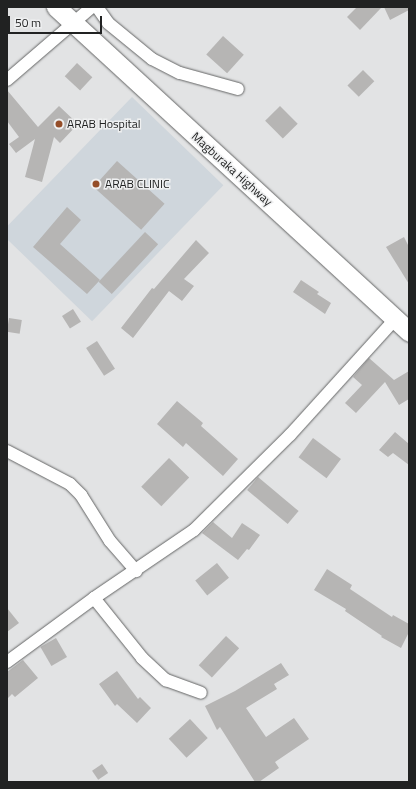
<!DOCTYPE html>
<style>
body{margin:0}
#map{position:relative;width:416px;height:789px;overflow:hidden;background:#e2e3e4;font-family:"Titillium Web",sans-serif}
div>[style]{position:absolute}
.built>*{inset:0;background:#cfd6dc;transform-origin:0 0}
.building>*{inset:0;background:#b6b5b4;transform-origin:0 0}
.roads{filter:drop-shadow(0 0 1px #646565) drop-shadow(0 0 1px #646565)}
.minor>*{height:12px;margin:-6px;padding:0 6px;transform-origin:6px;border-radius:6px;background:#fff}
.primary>*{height:19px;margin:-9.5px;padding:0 9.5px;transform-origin:9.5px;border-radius:9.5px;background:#fff}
.dots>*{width:11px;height:11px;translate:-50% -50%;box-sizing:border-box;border:2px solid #eff0f1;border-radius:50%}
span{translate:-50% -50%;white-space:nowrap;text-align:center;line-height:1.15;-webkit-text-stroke:3px #eff0f1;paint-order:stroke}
.poi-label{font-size:12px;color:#212222}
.left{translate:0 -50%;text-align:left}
.street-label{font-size:12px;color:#212222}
.frame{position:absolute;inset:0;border:8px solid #212222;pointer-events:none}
.scale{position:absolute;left:8px;top:16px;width:94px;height:18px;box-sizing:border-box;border:2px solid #212222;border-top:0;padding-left:5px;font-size:12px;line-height:14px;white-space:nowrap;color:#212222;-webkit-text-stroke:3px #eff0f1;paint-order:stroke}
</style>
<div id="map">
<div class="built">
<i style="left:132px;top:97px;width:127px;height:189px;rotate:44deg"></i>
</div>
<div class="building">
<i style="clip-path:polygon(357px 7px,382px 7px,360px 30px,347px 17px)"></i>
<i style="clip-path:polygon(384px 7px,409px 7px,409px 10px,390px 20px)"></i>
<i style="left:223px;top:36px;width:28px;height:25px;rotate:42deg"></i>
<i style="left:77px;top:63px;width:21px;height:18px;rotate:43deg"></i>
<i style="left:363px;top:70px;width:16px;height:22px;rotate:45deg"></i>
<i style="clip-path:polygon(7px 90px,38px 127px,59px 106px,78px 124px,60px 143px,54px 137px,42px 182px,25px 177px,35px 139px,16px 153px,9px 144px,19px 137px,7px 121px)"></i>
<i style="left:280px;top:106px;width:25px;height:21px;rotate:45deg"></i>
<i style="left:117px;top:161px;width:64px;height:35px;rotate:42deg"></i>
<i style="clip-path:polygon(67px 207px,81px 220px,60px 244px,100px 280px,87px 294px,33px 247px)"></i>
<i style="left:145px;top:232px;width:18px;height:68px;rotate:43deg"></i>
<i style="clip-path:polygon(404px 237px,409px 247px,409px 284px,386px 247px)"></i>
<i style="clip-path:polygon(196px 240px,209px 253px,184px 279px,194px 286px,182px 301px,169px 291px,133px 338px,121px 328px,152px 288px,154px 289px)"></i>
<i style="clip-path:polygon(301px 280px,319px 292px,317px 294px,331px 303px,325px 314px,293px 292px)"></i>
<i style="left:73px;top:309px;width:15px;height:13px;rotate:58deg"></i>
<i style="left:9px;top:318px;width:13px;height:14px;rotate:9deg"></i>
<i style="left:97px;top:341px;width:33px;height:13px;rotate:57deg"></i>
<i style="clip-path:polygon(369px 358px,394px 380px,409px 371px,409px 399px,399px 405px,385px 382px,356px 413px,345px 403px,362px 385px,353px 377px)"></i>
<i style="clip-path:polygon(177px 401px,203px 423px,201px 426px,238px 459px,223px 476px,186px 443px,183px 447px,157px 424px)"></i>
<i style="clip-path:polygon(395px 432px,409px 444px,409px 465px,393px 453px,388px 457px,379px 450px)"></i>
<i style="left:313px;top:438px;width:35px;height:24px;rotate:37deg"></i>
<i style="left:169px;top:458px;width:28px;height:40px;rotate:44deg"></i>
<i style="left:258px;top:477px;width:53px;height:17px;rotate:40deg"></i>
<i style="clip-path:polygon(213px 522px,232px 538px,242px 523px,260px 535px,249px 550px,247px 549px,238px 560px,202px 533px)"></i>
<i style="left:217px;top:563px;width:19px;height:28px;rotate:51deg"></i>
<i style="clip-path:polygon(327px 569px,352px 585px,350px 589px,392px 617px,393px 615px,409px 624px,409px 632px,401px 648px,381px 637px,382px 636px,345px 611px,346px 609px,314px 590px)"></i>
<i style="clip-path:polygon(7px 608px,19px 623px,7px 632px)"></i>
<i style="left:226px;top:636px;width:18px;height:40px;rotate:43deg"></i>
<i style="left:56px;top:638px;width:22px;height:18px;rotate:60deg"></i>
<i style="clip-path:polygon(23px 660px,38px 678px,15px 697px,12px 694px,7px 699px,7px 672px)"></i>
<i style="clip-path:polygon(281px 663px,289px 675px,274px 684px,277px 689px,246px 708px,266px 737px,294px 718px,309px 739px,275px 762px,279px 768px,259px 782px,255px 782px,220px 727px,217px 730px,205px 706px,235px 691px)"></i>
<i style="clip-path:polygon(117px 671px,138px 699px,140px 697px,151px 708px,137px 723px,117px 704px,115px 706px,99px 684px)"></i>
<i style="left:190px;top:719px;width:26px;height:29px;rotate:47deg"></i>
<i style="left:102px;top:764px;width:11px;height:12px;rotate:56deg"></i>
</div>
<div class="roads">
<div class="minor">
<i style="left:97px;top:7px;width:19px;rotate:55deg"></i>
<i style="left:108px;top:23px;width:57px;rotate:39.3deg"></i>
<i style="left:152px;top:59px;width:31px;rotate:27deg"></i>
<i style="left:180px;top:73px;width:60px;rotate:15.4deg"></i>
<i style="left:7px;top:80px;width:112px;rotate:-40.7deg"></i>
<i style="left:7px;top:451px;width:71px;rotate:27.6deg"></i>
<i style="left:70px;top:484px;width:16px;rotate:45deg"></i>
<i style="left:81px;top:495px;width:54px;rotate:57.8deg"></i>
<i style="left:110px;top:541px;width:40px;rotate:49deg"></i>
<i style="left:94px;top:598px;width:77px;rotate:51.3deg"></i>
<i style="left:142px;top:658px;width:33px;rotate:43deg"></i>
<i style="left:166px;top:680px;width:37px;rotate:20deg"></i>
<i style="left:7px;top:662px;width:108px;rotate:-36.3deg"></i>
<i style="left:94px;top:598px;width:121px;rotate:-34.2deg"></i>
<i style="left:194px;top:530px;width:135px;rotate:-44.7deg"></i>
<i style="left:290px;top:435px;width:156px;rotate:-47.8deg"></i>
</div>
<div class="primary">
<i style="left:56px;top:7px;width:480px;rotate:42.6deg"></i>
</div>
</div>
<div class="dots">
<i style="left:59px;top:124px;background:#954e29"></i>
<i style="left:96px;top:184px;background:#954e29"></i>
</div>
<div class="poi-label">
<span class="left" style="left:67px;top:124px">ARAB Hospital</span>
<span class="left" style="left:105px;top:184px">ARAB CLINIC</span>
</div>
<div class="street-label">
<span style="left:232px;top:169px;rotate:42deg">Magburaka Highway</span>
</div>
<div class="frame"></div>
<div class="scale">50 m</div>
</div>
